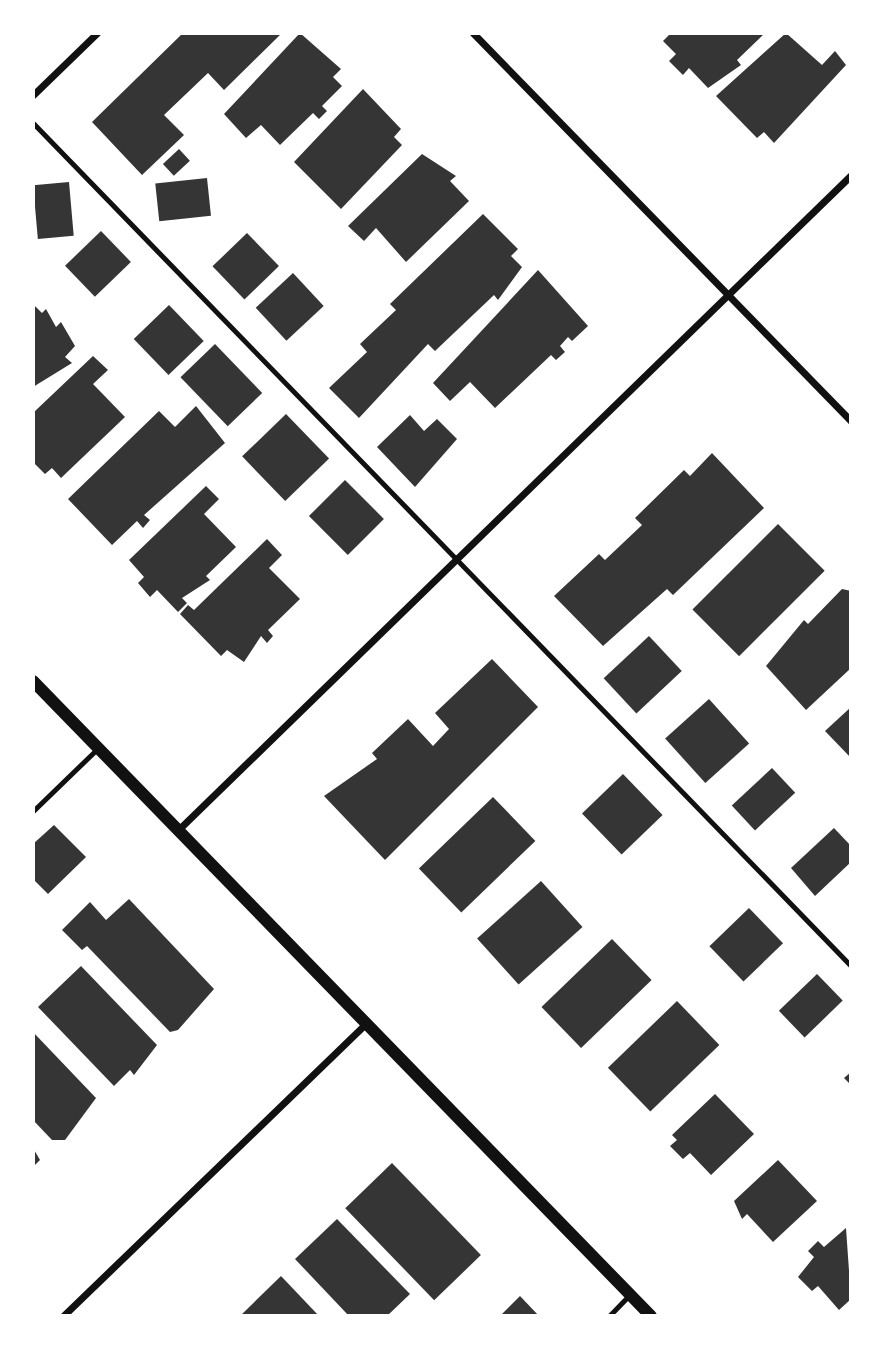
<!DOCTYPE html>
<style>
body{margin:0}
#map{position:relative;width:884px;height:1349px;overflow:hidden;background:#fff;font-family:Jost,sans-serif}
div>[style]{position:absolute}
.building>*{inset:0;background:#353535;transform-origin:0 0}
.service>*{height:5px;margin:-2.5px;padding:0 2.5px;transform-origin:2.5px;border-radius:2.5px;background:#111}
.minor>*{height:7px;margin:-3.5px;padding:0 3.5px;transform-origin:3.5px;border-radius:3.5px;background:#111}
.tertiary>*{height:12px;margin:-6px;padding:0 6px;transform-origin:6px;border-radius:6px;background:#111}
span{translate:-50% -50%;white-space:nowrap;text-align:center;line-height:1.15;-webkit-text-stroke:7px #fff;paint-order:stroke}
.frame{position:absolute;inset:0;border:35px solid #fff;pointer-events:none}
</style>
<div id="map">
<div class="building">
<i style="clip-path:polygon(183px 33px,282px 33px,224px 90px,208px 73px,164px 115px,184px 135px,142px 175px,92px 122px)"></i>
<i style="clip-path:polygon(300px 33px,341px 69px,333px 77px,342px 86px,322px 106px,327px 111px,319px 119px,313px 113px,280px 145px,261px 125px,246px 138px,224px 114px)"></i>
<i style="clip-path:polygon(671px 33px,765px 33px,737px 60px,741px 65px,708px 88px,689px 68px,683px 75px,669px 61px,676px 54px,663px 41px)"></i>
<i style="clip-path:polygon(786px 33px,822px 65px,835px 51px,846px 65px,774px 143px,764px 132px,757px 138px,716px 96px)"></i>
<i style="clip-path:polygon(363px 89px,401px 129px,394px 137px,402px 145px,341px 209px,294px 162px)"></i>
<i style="left:179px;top:149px;width:16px;height:22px;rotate:47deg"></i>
<i style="clip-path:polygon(422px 154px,456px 176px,450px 181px,469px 201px,406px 262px,376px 228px,364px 241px,348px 226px)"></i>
<i style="left:207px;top:178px;width:38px;height:52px;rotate:84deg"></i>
<i style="left:69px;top:182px;width:54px;height:36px;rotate:85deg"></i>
<i style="clip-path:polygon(483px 214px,518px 249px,511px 256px,522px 267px,498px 300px,494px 295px,435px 351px,428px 344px,359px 418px,329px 388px,367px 352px,360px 344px,396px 310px,390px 304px)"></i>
<i style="left:101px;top:231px;width:43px;height:50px;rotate:46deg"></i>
<i style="left:247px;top:233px;width:46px;height:48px;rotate:46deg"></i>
<i style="clip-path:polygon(538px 270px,588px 326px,572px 341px,568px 337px,560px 346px,565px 352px,556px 360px,551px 355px,495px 408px,470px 382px,450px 401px,433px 383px)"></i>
<i style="left:293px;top:273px;width:45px;height:51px;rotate:47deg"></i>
<i style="clip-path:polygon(33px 304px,42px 313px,46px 309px,56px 327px,61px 322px,75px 346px,65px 357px,72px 363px,33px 387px)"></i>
<i style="left:169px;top:305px;width:50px;height:49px;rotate:46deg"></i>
<i style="left:215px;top:344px;width:68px;height:48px;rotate:46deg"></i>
<i style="clip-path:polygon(93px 356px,108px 370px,93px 384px,125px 417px,61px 478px,52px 468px,45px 474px,33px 462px,33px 413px)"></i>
<i style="clip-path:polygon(196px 406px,225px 443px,144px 515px,150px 520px,143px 528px,137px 521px,112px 545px,68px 499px,159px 411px,175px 427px)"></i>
<i style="left:286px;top:414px;width:62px;height:61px;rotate:46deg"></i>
<i style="clip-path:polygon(410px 415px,424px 431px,437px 419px,457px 439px,415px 487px,377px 447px)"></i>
<i style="clip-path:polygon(712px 453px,764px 508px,673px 595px,667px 589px,603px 646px,554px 596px,599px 554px,605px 560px,642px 525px,635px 518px,684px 470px,690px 476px)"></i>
<i style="left:345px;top:480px;width:55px;height:51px;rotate:45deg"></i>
<i style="clip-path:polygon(206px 486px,219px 499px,204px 514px,236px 547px,206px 576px,210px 580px,182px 598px,187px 603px,178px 612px,157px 590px,150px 597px,138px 583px,144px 577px,129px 560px)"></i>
<i style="left:778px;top:524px;width:66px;height:121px;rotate:45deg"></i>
<i style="clip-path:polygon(267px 539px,282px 555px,269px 568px,300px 599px,268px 630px,273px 636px,267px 643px,261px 636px,244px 662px,227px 650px,221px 656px,180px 614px,188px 605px,194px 610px)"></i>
<i style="clip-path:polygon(842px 589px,851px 591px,851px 668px,806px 710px,766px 666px,804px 620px,808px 624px)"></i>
<i style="left:649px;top:636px;width:48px;height:62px;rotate:47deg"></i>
<i style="clip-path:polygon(492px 659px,538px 707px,385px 860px,324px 796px,377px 759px,372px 753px,408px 719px,433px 746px,449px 729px,435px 713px)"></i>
<i style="left:709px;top:699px;width:60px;height:59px;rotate:48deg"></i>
<i style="clip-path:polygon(851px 707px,851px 758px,825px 731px)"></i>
<i style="left:772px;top:768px;width:34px;height:55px;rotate:47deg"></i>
<i style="left:623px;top:774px;width:57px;height:57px;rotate:46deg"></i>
<i style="left:493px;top:797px;width:61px;height:103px;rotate:46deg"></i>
<i style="clip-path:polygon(54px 825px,86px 857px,48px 894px,33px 879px,33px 844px)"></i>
<i style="clip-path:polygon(834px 828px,851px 846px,851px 862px,815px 896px,791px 868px)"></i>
<i style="left:541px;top:881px;width:62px;height:86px;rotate:48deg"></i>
<i style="clip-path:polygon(129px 899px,214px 989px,178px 1030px,170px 1032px,87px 946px,82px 950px,62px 930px,90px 902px,106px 920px)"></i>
<i style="left:749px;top:908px;width:49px;height:55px;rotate:46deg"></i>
<i style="left:612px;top:939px;width:57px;height:98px;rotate:46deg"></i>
<i style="clip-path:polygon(81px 966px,157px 1045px,134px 1075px,130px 1070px,114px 1086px,38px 1007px)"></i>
<i style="left:817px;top:974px;width:37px;height:53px;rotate:46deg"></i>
<i style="left:677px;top:1001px;width:61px;height:96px;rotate:46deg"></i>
<i style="clip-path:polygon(33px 1032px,96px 1098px,65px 1140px,52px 1140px,33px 1120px)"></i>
<i style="clip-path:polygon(851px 1072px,851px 1085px,844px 1078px)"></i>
<i style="clip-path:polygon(715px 1094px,754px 1134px,711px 1175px,690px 1153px,683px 1159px,670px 1146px,677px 1140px,672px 1135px)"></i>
<i style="clip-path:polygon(33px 1148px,40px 1160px,33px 1167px)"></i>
<i style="clip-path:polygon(778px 1160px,817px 1201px,773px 1242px,747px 1214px,742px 1219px,734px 1201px)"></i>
<i style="left:392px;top:1163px;width:128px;height:65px;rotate:46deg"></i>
<i style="clip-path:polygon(337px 1219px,410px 1294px,387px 1316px,349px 1316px,295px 1259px)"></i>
<i style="clip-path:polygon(846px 1228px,851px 1299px,839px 1310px,818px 1286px,812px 1291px,798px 1277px,814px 1257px,808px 1251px,818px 1241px,824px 1247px)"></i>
<i style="clip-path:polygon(281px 1276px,319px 1316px,240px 1316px)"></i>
<i style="clip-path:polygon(520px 1296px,539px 1316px,500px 1316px)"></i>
</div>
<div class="service">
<i style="left:33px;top:123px;width:1175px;rotate:45.86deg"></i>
<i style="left:33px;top:811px;width:91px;rotate:-44.1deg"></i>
<i style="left:609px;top:1316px;width:30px;rotate:-46deg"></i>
</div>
<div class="minor">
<i style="left:473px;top:33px;width:542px;rotate:45.75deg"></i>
<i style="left:33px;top:95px;width:89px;rotate:-44.1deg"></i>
<i style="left:178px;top:830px;width:939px;rotate:-44.22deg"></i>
<i style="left:63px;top:1316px;width:421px;rotate:-44deg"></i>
</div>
<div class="tertiary">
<i style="left:33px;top:681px;width:886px;rotate:45.78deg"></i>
</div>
<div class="frame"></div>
</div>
